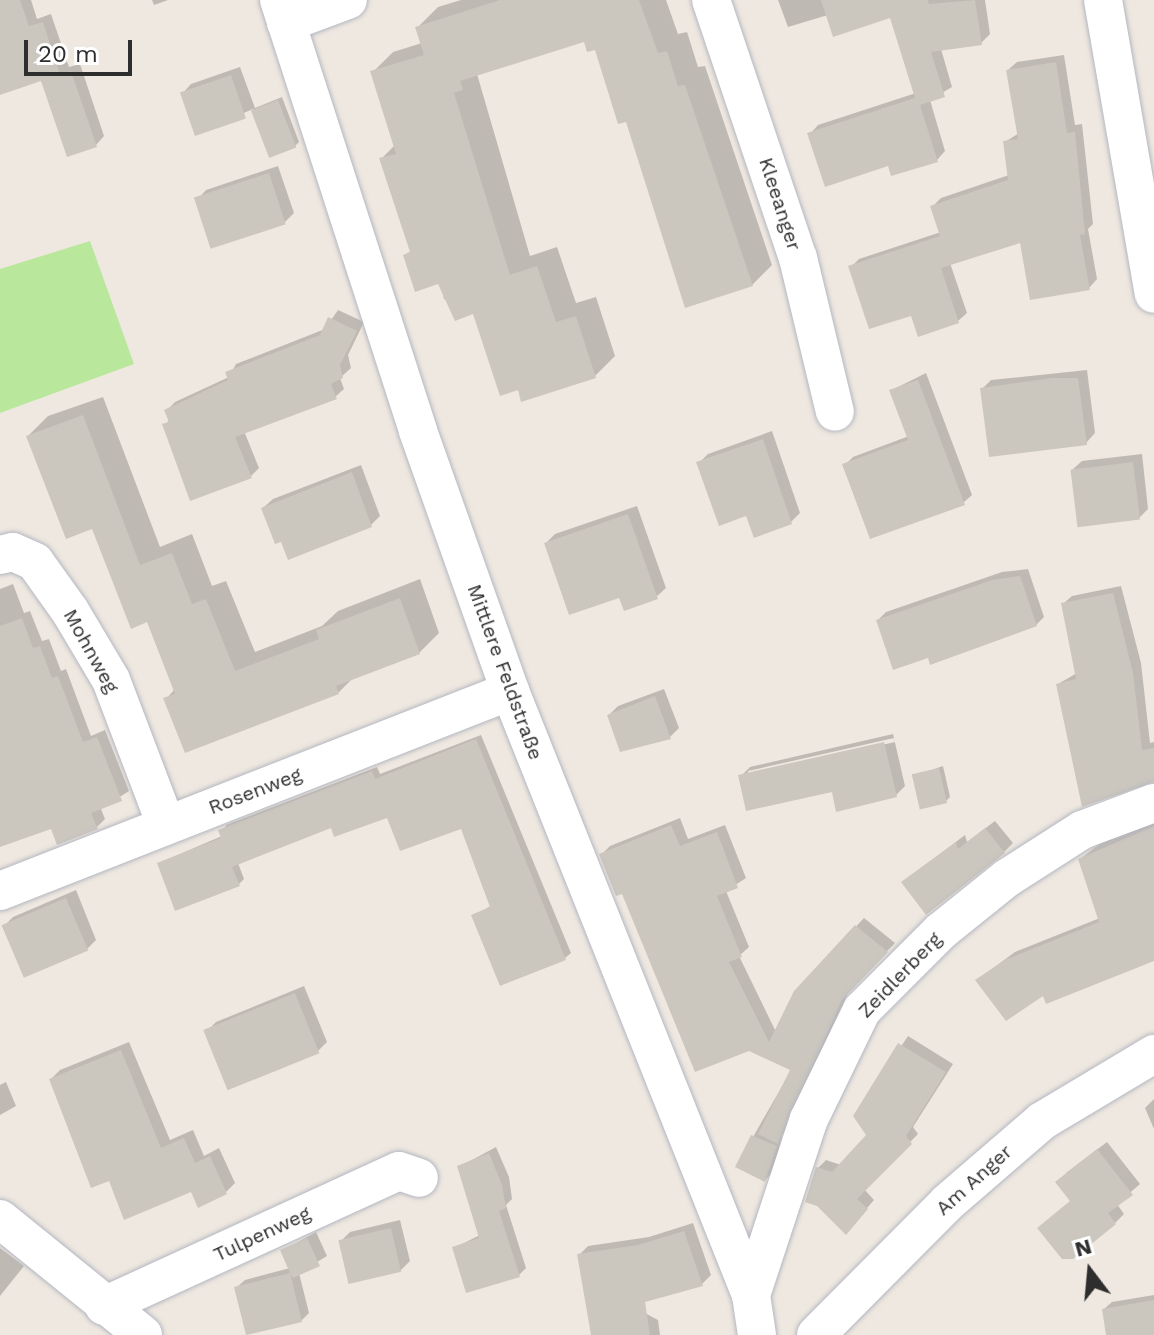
<!DOCTYPE html>
<meta charset="utf-8">
<style>
body{margin:0}
#map{position:relative;width:1154px;height:1335px;overflow:hidden;background:#efe8e0;font-family:"Work Sans",sans-serif}
div>[style]{position:absolute}
.green>*{inset:0;background:#b9e79c}
.shadow>*{inset:0;background:#0003}
.building>*{inset:0;background:#cbc6be;transform-origin:0 0}
.roads{filter:drop-shadow(0 0 2px #b4b7c1) drop-shadow(0 0 2px #b4b7c1)}
.minor>*{height:38px;margin:-19px;padding:0 19px;transform-origin:19px;border-radius:19px;background:#fff}
span{translate:-50% -50%;white-space:nowrap;text-align:center;line-height:1.15;-webkit-text-stroke:8px #fff;paint-order:stroke}
.street-label{font-size:20px;color:#2e2e2e}
.north{position:absolute;left:1050px;top:1231px;width:80px;height:80px;-webkit-text-stroke:6px #fff;paint-order:stroke;rotate:344deg;font-size:22px;font-weight:700;line-height:32px;text-align:center;color:#2e2e2e}
.north::after{content:'';display:block;margin:auto;width:28px;height:36px;background:#2e2e2e;clip-path:polygon(50% 0,100% 100%,50% 72%,0 100%)}
.scale{position:absolute;left:24px;top:40px;width:108px;height:36px;box-sizing:border-box;border:4px solid #2e2e2e;border-top:0;padding-left:10px;font-size:24px;line-height:28px;white-space:nowrap;color:#2e2e2e;-webkit-text-stroke:6px #fff;paint-order:stroke}
</style>
<div id="map">
<div class="green">
<i style="clip-path:polygon(90px 241px,134px 364px,0 413px,0 269px)"></i>
</div>
<div class="shadow">
<i style="clip-path:polygon(0 0,31px 0,37px 19px,51px 14px,69px 67px,80px 64px,104px 136px,96px 145px,43px 79px,0 93px)"></i>
<i style="clip-path:polygon(152px 0,168px 0,154px 5px)"></i>
<i style="clip-path:polygon(461px 0,666px 0,678px 34px,687px 32px,698px 67px,705px 66px,772px 265px,752px 285px,628px 119px,597px 48px,585px 40px,477px 74px,530px 256px,557px 247px,576px 303px,596px 297px,615px 356px,595px 376px,519px 388px,474px 312px,444px 299px,440px 282px,406px 256px,411px 250px,381px 159px,395px 145px,373px 72px,393px 52px,422px 43px,418px 27px,438px 7px)"></i>
<i style="clip-path:polygon(778px 0,985px 0,990px 34px,981px 43px,941px 49px,952px 87px,930px 100px,945px 151px,937px 160px,889px 164px,810px 134px,818px 125px,916px 93px,891px 16px,828px 15px,788px 27px)"></i>
<i style="clip-path:polygon(1064px 55px,1075px 125px,1082px 124px,1093px 224px,1088px 229px,1097px 279px,1089px 288px,1022px 240px,950px 263px,967px 313px,958px 321px,912px 313px,851px 267px,859px 259px,941px 232px,933px 206px,941px 198px,1009px 175px,1005px 142px,1019px 133px,1008px 70px,1017px 62px)"></i>
<i style="clip-path:polygon(240px 67px,255px 108px,282px 97px,299px 142px,295px 146px,270px 156px,253px 109px,196px 134px,182px 94px,191px 84px)"></i>
<i style="clip-path:polygon(278px 166px,294px 213px,285px 222px,197px 200px,206px 190px)"></i>
<i style="clip-path:polygon(338px 310px,364px 322px,348px 355px,351px 368px,340px 378px,344px 389px,335px 397px,244px 431px,259px 468px,250px 477px,165px 425px,170px 419px,166px 411px,175px 402px,229px 377px,236px 364px,325px 329px)"></i>
<i style="clip-path:polygon(1087px 370px,1095px 433px,1086px 443px,982px 389px,991px 380px)"></i>
<i style="clip-path:polygon(926px 373px,972px 495px,963px 503px,845px 465px,853px 457px,909px 436px,892px 390px)"></i>
<i style="clip-path:polygon(103px 397px,160px 547px,192px 534px,212px 586px,226px 581px,255px 652px,322px 626px,338px 611px,420px 579px,439px 633px,419px 653px,353px 678px,338px 693px,166px 699px,175px 689px,148px 620px,93px 527px,28px 436px,48px 416px)"></i>
<i style="clip-path:polygon(772px 431px,800px 513px,791px 522px,748px 514px,699px 463px,708px 454px)"></i>
<i style="clip-path:polygon(1142px 454px,1148px 509px,1139px 518px,1072px 470px,1082px 461px)"></i>
<i style="clip-path:polygon(361px 465px,380px 516px,371px 525px,282px 539px,263px 508px,273px 499px)"></i>
<i style="clip-path:polygon(637px 506px,666px 588px,656px 597px,621px 595px,546px 543px,555px 534px)"></i>
<i style="clip-path:polygon(1028px 569px,1044px 617px,1036px 625px,929px 655px,878px 620px,886px 612px,1002px 572px)"></i>
<i style="clip-path:polygon(13px 584px,24px 613px,30px 611px,42px 641px,49px 639px,61px 671px,66px 669px,91px 736px,105px 730px,129px 791px,101px 809px,105px 819px,97px 827px,52px 826px,0 837px,0 589px)"></i>
<i style="clip-path:polygon(1121px 586px,1141px 663px,1150px 743px,1154px 742px,1154px 781px,1058px 684px,1077px 673px,1063px 604px,1072px 596px)"></i>
<i style="clip-path:polygon(664px 689px,679px 728px,670px 737px,609px 715px,618px 706px)"></i>
<i style="clip-path:polygon(evenodd,893px 734px,905px 786px,896px 795px,741px 776px,750px 767px,893px 734px,894px 738px,895px 742px,748px 775px,748px 771px,894px 738px)"></i>
<i style="clip-path:polygon(481px 735px,571px 953px,565px 958px,474px 916px,492px 905px,462px 826px,388px 815px,332px 826px,238px 863px,244px 879px,239px 884px,159px 863px,222px 836px,226px 825px,377px 767px,380px 774px)"></i>
<i style="clip-path:polygon(943px 766px,950px 797px,946px 801px,914px 776px)"></i>
<i style="clip-path:polygon(680px 818px,688px 839px,725px 825px,746px 878px,726px 891px,749px 947px,739px 956px,776px 1032px,795px 992px,864px 918px,895px 943px,850px 989px,782px 1136px,774px 1171px,765px 1180px,753px 1137px,792px 1069px,623px 891px,601px 855px,610px 846px)"></i>
<i style="clip-path:polygon(995px 821px,1013px 843px,1004px 852px,903px 882px,965px 835px,967px 842px)"></i>
<i style="clip-path:polygon(1154px 823px,1154px 957px,1044px 993px,977px 980px,1015px 952px,1100px 918px,1080px 859px,1102px 842px)"></i>
<i style="clip-path:polygon(76px 890px,96px 940px,87px 949px,4px 926px,13px 917px)"></i>
<i style="clip-path:polygon(304px 986px,327px 1042px,318px 1051px,207px 1031px,216px 1022px)"></i>
<i style="clip-path:polygon(908px 1036px,953px 1064px,913px 1127px,918px 1134px,864px 1189px,874px 1200px,853px 1224px,819px 1204px,818px 1168px,826px 1160px,841px 1165px,869px 1136px,855px 1116px)"></i>
<i style="clip-path:polygon(129px 1042px,170px 1140px,193px 1130px,204px 1156px,219px 1148px,235px 1183px,226px 1192px,110px 1179px,51px 1079px,60px 1070px)"></i>
<i style="clip-path:polygon(6px 1082px,16px 1106px,0 1115px,0 1085px)"></i>
<i style="clip-path:polygon(1154px 1099px,1154px 1129px,1145px 1108px)"></i>
<i style="clip-path:polygon(1107px 1142px,1140px 1184px,1117px 1204px,1124px 1214px,1115px 1223px,1072px 1200px,1066px 1173px)"></i>
<i style="clip-path:polygon(496px 1147px,509px 1177px,512px 1199px,506px 1205px,526px 1268px,519px 1275px,454px 1248px,480px 1235px,459px 1167px)"></i>
<i style="clip-path:polygon(400px 1220px,410px 1261px,400px 1271px,341px 1241px,350px 1232px)"></i>
<i style="clip-path:polygon(693px 1223px,711px 1275px,702px 1284px,628px 1304px,658px 1320px,660px 1335px,593px 1335px,579px 1255px,588px 1246px,649px 1237px)"></i>
<i style="clip-path:polygon(316px 1232px,327px 1256px,299px 1273px,309px 1313px,301px 1321px,237px 1287px,245px 1280px,290px 1268px,282px 1251px)"></i>
<i style="clip-path:polygon(0 1248px,24px 1266px,0 1296px)"></i>
<i style="clip-path:polygon(1154px 1295px,1154px 1335px,1107px 1335px,1104px 1309px,1112px 1302px)"></i>
</div>
<div class="building">
<i style="clip-path:polygon(0 0,20px 0,29px 26px,43px 22px,60px 75px,71px 71px,97px 147px,67px 157px,41px 81px,0 95px)"></i>
<i style="clip-path:polygon(500px 0,639px 0,658px 53px,667px 51px,678px 86px,685px 85px,753px 286px,685px 308px,626px 122px,618px 124px,595px 50px,587px 52px,584px 42px,460px 81px,463px 90px,454px 93px,510px 275px,537px 266px,556px 322px,576px 316px,596px 378px,521px 402px,518px 390px,500px 396px,473px 314px,455px 321px,438px 284px,415px 292px,403px 255px,410px 252px,379px 158px,396px 154px,370px 71px,424px 55px,415px 27px)"></i>
<i style="clip-path:polygon(821px 0,928px 0,929px 4px,975px 0,982px 45px,931px 52px,945px 97px,920px 105px,938px 162px,891px 176px,888px 166px,825px 187px,807px 133px,915px 98px,890px 18px,833px 37px)"></i>
<i style="clip-path:polygon(1056px 62px,1067px 133px,1075px 132px,1085px 234px,1080px 235px,1090px 290px,1030px 300px,1020px 243px,941px 268px,959px 323px,918px 337px,911px 316px,869px 329px,848px 266px,940px 236px,930px 206px,1008px 180px,1003px 141px,1018px 139px,1006px 70px)"></i>
<i style="left:231px;top:75px;width:46px;height:54px;rotate:71deg"></i>
<i style="left:278px;top:100px;width:51px;height:29px;rotate:69deg"></i>
<i style="left:269px;top:173px;width:54px;height:79px;rotate:72deg"></i>
<i style="clip-path:polygon(328px 317px,357px 331px,340px 365px,343px 378px,331px 384px,337px 399px,235px 437px,252px 478px,190px 501px,162px 424px,169px 422px,164px 410px,228px 380px,225px 372px,320px 335px)"></i>
<i style="clip-path:polygon(1052px 378px,1078px 378px,1087px 445px,989px 457px,980px 388px)"></i>
<i style="clip-path:polygon(918px 380px,965px 505px,870px 539px,842px 464px,908px 440px,889px 390px)"></i>
<i style="clip-path:polygon(83px 415px,140px 565px,172px 553px,192px 604px,206px 599px,235px 671px,319px 639px,316px 630px,400px 598px,420px 654px,336px 686px,339px 694px,185px 753px,163px 698px,175px 694px,147px 622px,131px 629px,92px 529px,66px 539px,26px 436px)"></i>
<i style="clip-path:polygon(763px 439px,792px 524px,754px 538px,746px 516px,719px 526px,696px 462px)"></i>
<i style="left:1133px;top:462px;width:58px;height:63px;rotate:83deg"></i>
<i style="clip-path:polygon(352px 472px,372px 527px,288px 560px,281px 542px,275px 544px,261px 508px)"></i>
<i style="clip-path:polygon(628px 514px,658px 599px,624px 611px,619px 598px,569px 615px,544px 543px)"></i>
<i style="clip-path:polygon(1020px 576px,1037px 626px,930px 665px,928px 658px,893px 670px,876px 620px,992px 580px)"></i>
<i style="clip-path:polygon(1113px 593px,1133px 673px,1142px 750px,1154px 748px,1154px 782px,1082px 807px,1056px 684px,1076px 679px,1061px 603px)"></i>
<i style="clip-path:polygon(22px 618px,33px 648px,40px 646px,52px 678px,58px 676px,83px 742px,97px 737px,122px 801px,91px 813px,98px 829px,57px 845px,51px 829px,0 847px,0 626px)"></i>
<i style="clip-path:polygon(655px 696px,671px 739px,620px 752px,607px 715px)"></i>
<i style="clip-path:polygon(476px 739px,566px 960px,500px 986px,471px 915px,490px 907px,461px 829px,400px 851px,387px 818px,334px 837px,331px 828px,232px 867px,240px 886px,175px 911px,157px 863px,221px 838px,218px 830px,291px 802px,372px 771px,375px 779px)"></i>
<i style="clip-path:polygon(884px 742px,897px 797px,836px 812px,832px 792px,746px 811px,738px 775px)"></i>
<i style="left:939px;top:768px;width:36px;height:28px;rotate:77deg"></i>
<i style="clip-path:polygon(671px 825px,680px 846px,717px 832px,738px 888px,717px 896px,742px 957px,729px 962px,769px 1042px,794px 991px,855px 925px,888px 952px,842px 1000px,778px 1144px,758px 1134px,790px 1070px,749px 1051px,695px 1072px,622px 894px,616px 896px,599px 854px)"></i>
<i style="clip-path:polygon(1154px 826px,1154px 961px,1046px 1004px,1043px 996px,1006px 1021px,975px 980px,1005px 960px,1099px 922px,1078px 859px)"></i>
<i style="clip-path:polygon(985px 828px,1005px 853px,926px 915px,901px 882px,956px 842px,958px 849px)"></i>
<i style="left:66px;top:898px;width:57px;height:70px;rotate:67deg"></i>
<i style="left:295px;top:993px;width:65px;height:99px;rotate:68deg"></i>
<i style="clip-path:polygon(898px 1043px,946px 1072px,906px 1136px,912px 1144px,857px 1199px,868px 1209px,846px 1235px,817px 1206px,805px 1202px,816px 1167px,832px 1172px,866px 1135px,853px 1116px)"></i>
<i style="clip-path:polygon(121px 1050px,161px 1148px,184px 1138px,195px 1163px,210px 1156px,227px 1194px,198px 1208px,191px 1192px,124px 1220px,109px 1181px,91px 1188px,49px 1079px)"></i>
<i style="clip-path:polygon(751px 1135px,777px 1146px,765px 1182px,735px 1167px)"></i>
<i style="clip-path:polygon(1097px 1149px,1133px 1195px,1108px 1213px,1116px 1224px,1073px 1259px,1062px 1259px,1037px 1228px,1070px 1201px,1055px 1182px)"></i>
<i style="clip-path:polygon(489px 1153px,502px 1185px,506px 1208px,499px 1211px,520px 1277px,466px 1293px,452px 1247px,479px 1238px,457px 1166px)"></i>
<i style="left:391px;top:1228px;width:45px;height:54px;rotate:77deg"></i>
<i style="clip-path:polygon(684px 1231px,703px 1286px,645px 1302px,650px 1335px,591px 1335px,577px 1254px,638px 1245px)"></i>
<i style="clip-path:polygon(307px 1238px,320px 1266px,293px 1278px,290px 1273px,302px 1322px,246px 1335px,234px 1287px,290px 1273px,280px 1250px)"></i>
<i style="clip-path:polygon(1154px 1300px,1154px 1335px,1106px 1335px,1102px 1309px)"></i>
</div>
<div class="roads">
<div class="minor">
<i style="left:279px;top:0;width:453px;rotate:72.1deg"></i>
<i style="left:418px;top:431px;width:276px;rotate:70.5deg"></i>
<i style="left:510px;top:691px;width:650px;rotate:68.25deg"></i>
<i style="left:751px;top:1295px;width:40px;rotate:81.5deg"></i>
<i style="left:711px;top:0;width:272px;rotate:71.4deg"></i>
<i style="left:798px;top:258px;width:158px;rotate:76.5deg"></i>
<i style="left:1103px;top:0;width:298px;rotate:80.2deg"></i>
<i style="left:286px;top:23px;width:66px;rotate:-20.4deg"></i>
<i style="left:0;top:555px;width:13px;rotate:-13deg"></i>
<i style="left:13px;top:552px;width:24px;rotate:24deg"></i>
<i style="left:35px;top:562px;width:60px;rotate:54.5deg"></i>
<i style="left:70px;top:611px;width:80px;rotate:59.3deg"></i>
<i style="left:111px;top:680px;width:155px;rotate:69.2deg"></i>
<i style="left:0;top:891px;width:548px;rotate:-21.41deg"></i>
<i style="left:0;top:1219px;width:184px;rotate:39deg"></i>
<i style="left:751px;top:1295px;width:185px;rotate:-71.8deg"></i>
<i style="left:809px;top:1119px;width:121px;rotate:-64.1deg"></i>
<i style="left:862px;top:1010px;width:112px;rotate:-45deg"></i>
<i style="left:941px;top:931px;width:85px;rotate:-38.8deg"></i>
<i style="left:1007px;top:878px;width:89px;rotate:-32.6deg"></i>
<i style="left:1082px;top:830px;width:77px;rotate:-20.6deg"></i>
<i style="left:104px;top:1306px;width:324px;rotate:-24.6deg"></i>
<i style="left:399px;top:1171px;width:21px;rotate:19deg"></i>
<i style="left:816px;top:1335px;width:186px;rotate:-45.2deg"></i>
<i style="left:947px;top:1203px;width:125px;rotate:-40.8deg"></i>
<i style="left:1042px;top:1121px;width:131px;rotate:-30.9deg"></i>
</div>
</div>
<div class="street-label">
<span style="left:780px;top:204px;rotate:72deg">Kleeanger</span>
<span style="left:91px;top:651px;rotate:61deg">Mohnweg</span>
<span style="left:505px;top:672px;rotate:70deg">Mittlere Feldstraße</span>
<span style="left:255px;top:791px;rotate:-21deg">Rosenweg</span>
<span style="left:900px;top:975px;rotate:-46deg">Zeidlerberg</span>
<span style="left:974px;top:1180px;rotate:-42deg">Am Anger</span>
<span style="left:262px;top:1234px;rotate:-25deg">Tulpenweg</span>
</div>
<div class="north">N</div>
<div class="scale">20 m</div>
</div>
